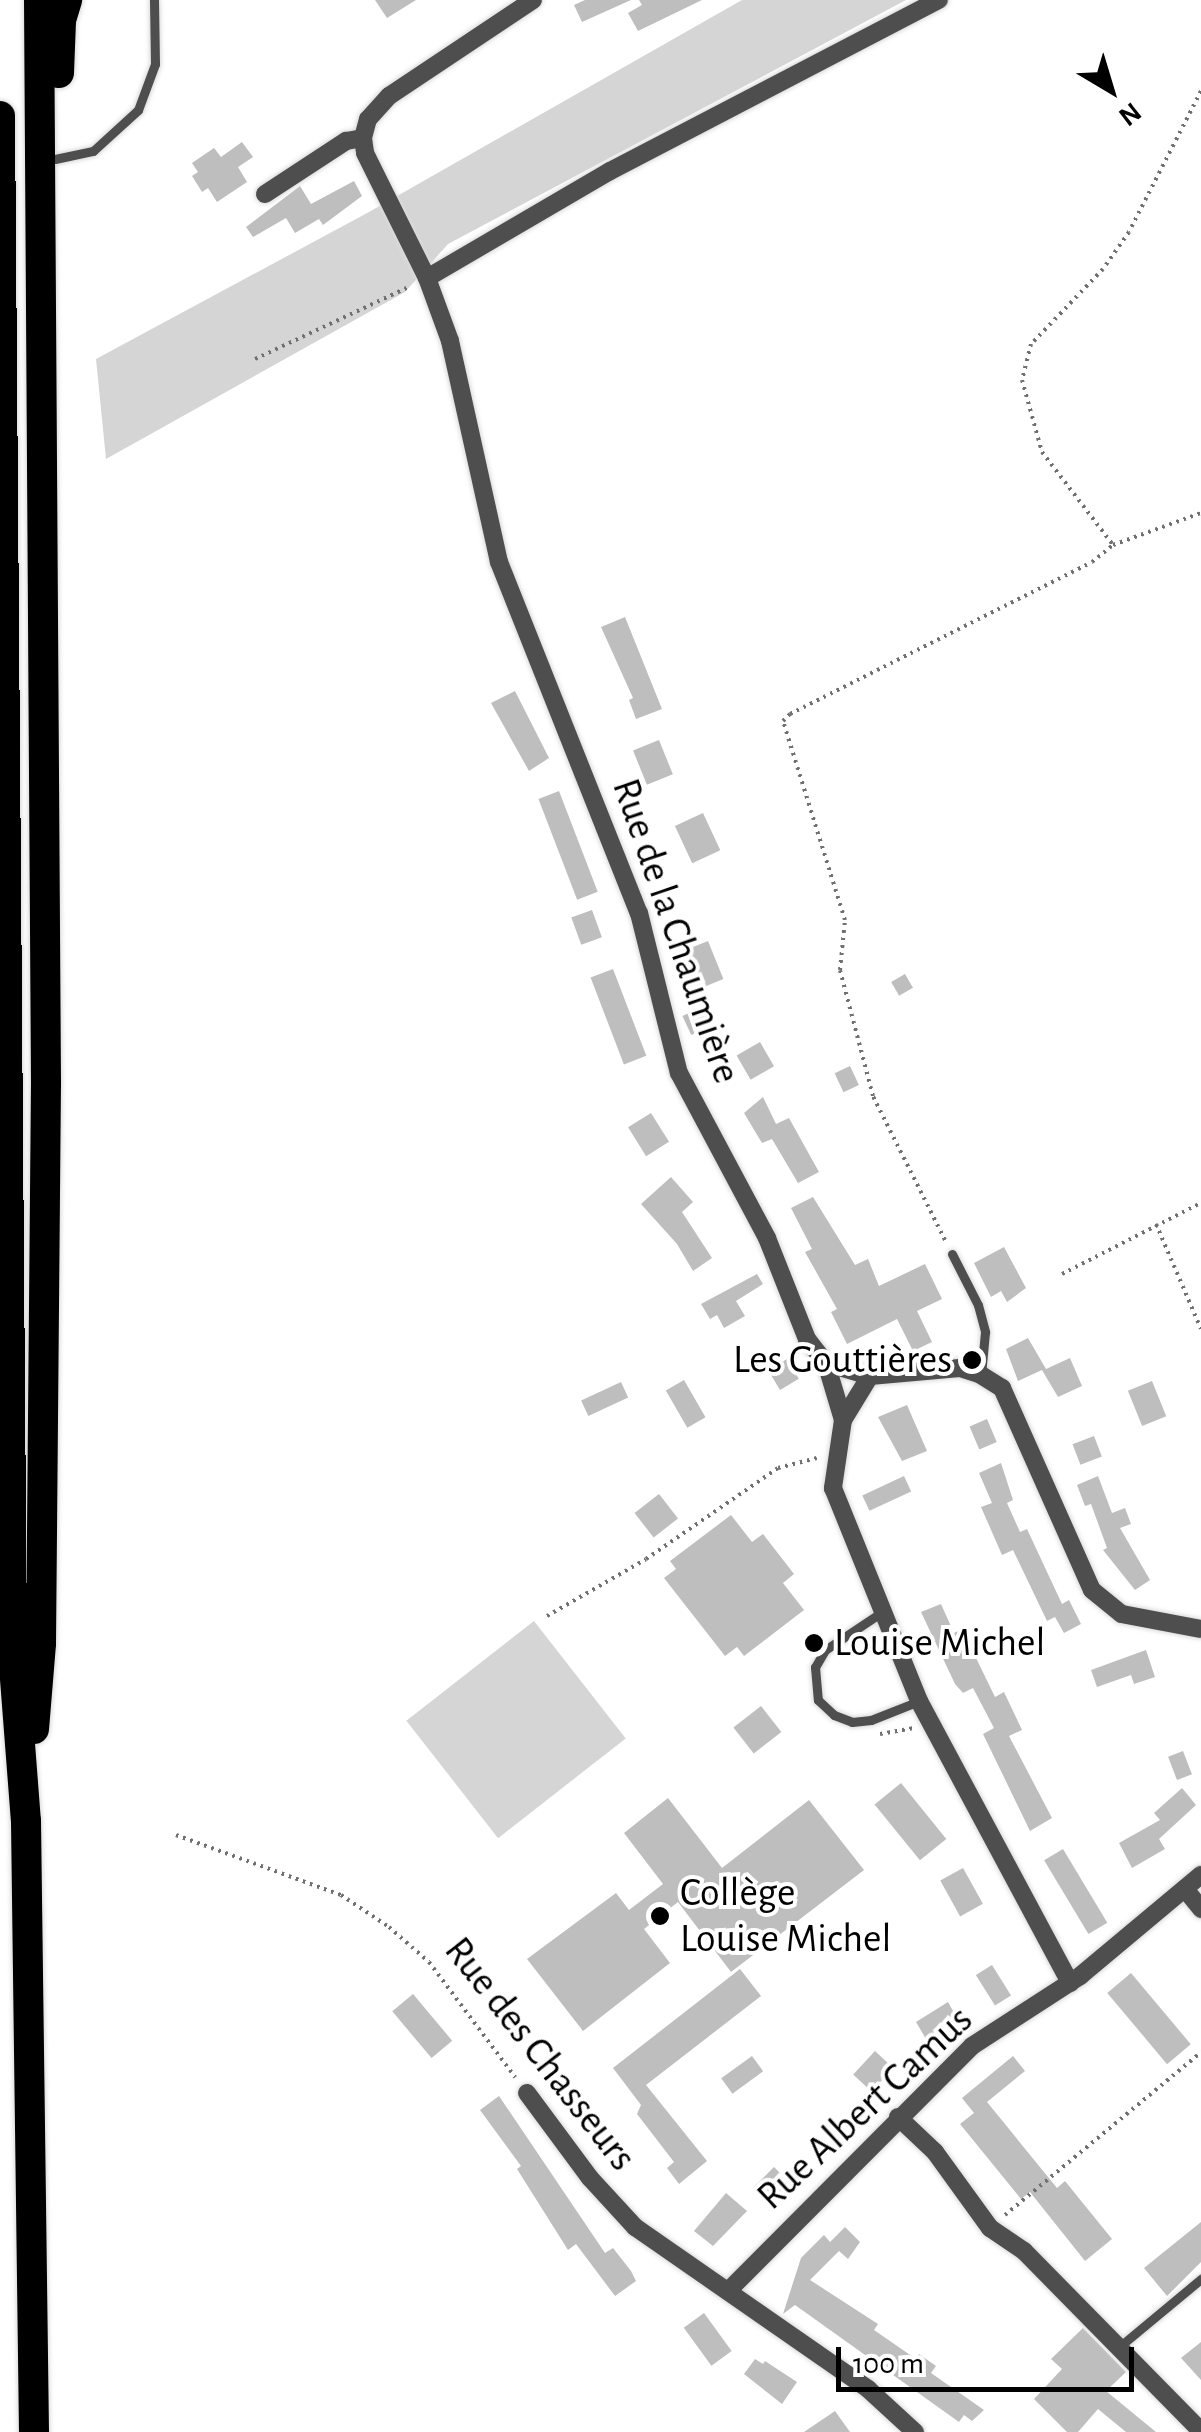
<!DOCTYPE html>
<meta charset="utf-8">
<style>
body{margin:0}
#map{position:relative;width:1201px;height:2432px;overflow:hidden;background:#fff;font-family:"Alegreya Sans",sans-serif}
div>[style]{position:absolute}
.green>*{inset:0;background:#d5d5d5;transform-origin:0 0}
.building>*{inset:0;background:#bebebe;transform-origin:0 0}
.path>*{height:4px;margin-top:-2px;transform-origin:0;background:repeating-linear-gradient(90deg,#707070 0 2.5px,transparent 0 7.5px)}
.roads{filter:drop-shadow(0 0 2px #dbdbdb) drop-shadow(0 0 2px #dbdbdb)}
.lane>*{height:9px;margin:-4.5px;padding:0 4.5px;transform-origin:4.5px;border-radius:4.5px;background:#4e4e4e}
.street>*{height:18px;margin:-9px;padding:0 9px;transform-origin:9px;border-radius:9px;background:#4e4e4e}
.highway>*{height:30px;margin:-15px;padding:0 15px;transform-origin:15px;border-radius:15px;background:#000}
.dots>*{width:28px;height:28px;translate:-50% -50%;box-sizing:border-box;border:5px solid #fff;border-radius:50%}
span{translate:-50% -50%;white-space:nowrap;text-align:center;line-height:1.15;-webkit-text-stroke:8px #fff;paint-order:stroke}
.street-label{font-size:40px;color:#000}
.poi-label{font-size:40px;color:#000}
.right{translate:-100% -50%;text-align:right}
.left{translate:0 -50%;text-align:left}
.north{position:absolute;left:1061px;top:40px;width:100px;height:100px;-webkit-text-stroke:8px #fff;paint-order:stroke;rotate:142deg;font-size:28px;font-weight:700;line-height:40px;text-align:center;color:#000}
.north::after{content:'';display:block;margin:auto;width:35px;height:45px;background:#000;clip-path:polygon(50% 0,100% 100%,50% 72%,0 100%)}
.scale{position:absolute;left:836px;top:2347px;width:298px;height:45px;box-sizing:border-box;border:5px solid #000;border-top:0;padding-left:12px;font-size:30px;line-height:35px;white-space:nowrap;color:#000;-webkit-text-stroke:8px #fff;paint-order:stroke}
</style>
<div id="map">
<div class="green">
<i style="clip-path:polygon(742px 0,906px 0,448px 244px,405px 292px,106px 459px,96px 359px,369px 212px)"></i>
<i style="left:534px;top:1621px;width:149px;height:162px;rotate:52deg"></i>
</div>
<div class="building">
<i style="clip-path:polygon(375px 0,416px 0,387px 18px)"></i>
<i style="clip-path:polygon(585px 0,631px 0,582px 22px,574px 5px)"></i>
<i style="clip-path:polygon(639px 0,702px 0,638px 31px,628px 13px,642px 5px)"></i>
<i style="clip-path:polygon(242px 142px,253px 157px,238px 167px,247px 182px,217px 202px,208px 188px,202px 192px,192px 176px,198px 172px,192px 163px,214px 148px,221px 157px)"></i>
<i style="clip-path:polygon(354px 181px,362px 196px,323px 225px,319px 219px,295px 233px,286px 218px,253px 237px,246px 227px,300px 186px,311px 204px)"></i>
<i style="clip-path:polygon(625px 617px,662px 709px,636px 719px,629px 700px,633px 698px,601px 627px)"></i>
<i style="clip-path:polygon(515px 691px,549px 758px,529px 771px,491px 703px)"></i>
<i style="left:659px;top:740px;width:37px;height:28px;rotate:68deg"></i>
<i style="left:559px;top:791px;width:108px;height:22px;rotate:69deg"></i>
<i style="left:703px;top:813px;width:41px;height:31px;rotate:65deg"></i>
<i style="left:592px;top:910px;width:29px;height:22px;rotate:70deg"></i>
<i style="left:708px;top:941px;width:41px;height:27px;rotate:68deg"></i>
<i style="left:613px;top:969px;width:93px;height:24px;rotate:69deg"></i>
<i style="left:905px;top:974px;width:16px;height:16px;rotate:60deg"></i>
<i style="left:706px;top:1005px;width:21px;height:26px;rotate:65deg"></i>
<i style="left:760px;top:1042px;width:28px;height:27px;rotate:60deg"></i>
<i style="left:850px;top:1066px;width:21px;height:17px;rotate:65deg"></i>
<i style="clip-path:polygon(763px 1097px,776px 1124px,789px 1118px,819px 1172px,798px 1183px,772px 1139px,762px 1143px,744px 1113px)"></i>
<i style="left:651px;top:1113px;width:34px;height:27px;rotate:58deg"></i>
<i style="clip-path:polygon(671px 1177px,693px 1202px,682px 1212px,712px 1258px,693px 1271px,677px 1244px,641px 1204px)"></i>
<i style="clip-path:polygon(813px 1197px,855px 1265px,868px 1259px,879px 1286px,925px 1264px,942px 1299px,917px 1311px,932px 1342px,913px 1351px,897px 1319px,847px 1344px,831px 1312px,837px 1309px,805px 1252px,812px 1249px,791px 1208px)"></i>
<i style="clip-path:polygon(1004px 1247px,1026px 1288px,1007px 1302px,1001px 1291px,991px 1297px,974px 1263px)"></i>
<i style="clip-path:polygon(757px 1274px,763px 1284px,736px 1301px,745px 1316px,724px 1328px,717px 1315px,710px 1319px,701px 1304px)"></i>
<i style="clip-path:polygon(1028px 1338px,1046px 1369px,1070px 1358px,1082px 1386px,1058px 1397px,1042px 1370px,1018px 1381px,1006px 1349px)"></i>
<i style="left:787px;top:1359px;width:23px;height:22px;rotate:59deg"></i>
<i style="left:684px;top:1380px;width:43px;height:21px;rotate:60deg"></i>
<i style="left:1152px;top:1381px;width:38px;height:26px;rotate:68deg"></i>
<i style="left:621px;top:1382px;width:17px;height:44px;rotate:65deg"></i>
<i style="clip-path:polygon(907px 1405px,927px 1451px,902px 1461px,878px 1417px)"></i>
<i style="left:987px;top:1419px;width:25px;height:19px;rotate:67deg"></i>
<i style="left:1094px;top:1436px;width:22px;height:23px;rotate:69deg"></i>
<i style="clip-path:polygon(1001px 1463px,1013px 1500px,1007px 1503px,1020px 1532px,1027px 1529px,1062px 1604px,1069px 1600px,1081px 1624px,1064px 1633px,1055px 1617px,1047px 1621px,1013px 1550px,1002px 1555px,981px 1507px,992px 1503px,979px 1473px)"></i>
<i style="left:904px;top:1476px;width:17px;height:46px;rotate:65deg"></i>
<i style="clip-path:polygon(1098px 1476px,1112px 1513px,1125px 1508px,1131px 1524px,1120px 1528px,1150px 1580px,1135px 1590px,1103px 1550px,1107px 1548px,1091px 1504px,1085px 1506px,1077px 1485px)"></i>
<i style="left:659px;top:1494px;width:31px;height:31px;rotate:52deg"></i>
<i style="clip-path:polygon(731px 1515px,752px 1542px,763px 1534px,794px 1574px,783px 1583px,804px 1610px,744px 1656px,737px 1647px,725px 1656px,664px 1578px,676px 1569px,670px 1561px)"></i>
<i style="clip-path:polygon(941px 1604px,954px 1633px,962px 1629px,995px 1697px,1004px 1692px,1022px 1730px,1009px 1736px,1052px 1818px,1030px 1831px,983px 1734px,994px 1728px,973px 1688px,963px 1693px,955px 1684px,921px 1612px)"></i>
<i style="clip-path:polygon(1146px 1650px,1155px 1677px,1134px 1684px,1131px 1675px,1097px 1687px,1091px 1670px)"></i>
<i style="left:761px;top:1706px;width:33px;height:35px;rotate:52deg"></i>
<i style="left:1183px;top:1751px;width:25px;height:16px;rotate:69deg"></i>
<i style="left:901px;top:1783px;width:72px;height:34px;rotate:51deg"></i>
<i style="clip-path:polygon(1182px 1788px,1196px 1805px,1159px 1839px,1165px 1849px,1132px 1868px,1119px 1843px,1160px 1820px,1154px 1813px)"></i>
<i style="clip-path:polygon(668px 1798px,722px 1868px,809px 1800px,864px 1870px,731px 1972px,678px 1902px,644px 1929px,670px 1963px,583px 2031px,527px 1959px,616px 1893px,629px 1910px,663px 1884px,624px 1833px)"></i>
<i style="left:1063px;top:1849px;width:86px;height:22px;rotate:59deg"></i>
<i style="left:963px;top:1868px;width:41px;height:26px;rotate:61deg"></i>
<i style="left:992px;top:1965px;width:36px;height:19px;rotate:58deg"></i>
<i style="clip-path:polygon(740px 1969px,761px 1996px,646px 2085px,707px 2161px,679px 2184px,667px 2168px,674px 2162px,637px 2114px,641px 2105px,613px 2068px)"></i>
<i style="left:1131px;top:1973px;width:93px;height:31px;rotate:50deg"></i>
<i style="left:413px;top:1994px;width:61px;height:27px;rotate:50deg"></i>
<i style="clip-path:polygon(948px 2002px,958px 2020px,929px 2044px,916px 2022px)"></i>
<i style="left:875px;top:2051px;width:25px;height:32px;rotate:43deg"></i>
<i style="left:752px;top:2056px;width:19px;height:38px;rotate:54deg"></i>
<i style="clip-path:polygon(1013px 2056px,1025px 2071px,987px 2102px,1057px 2188px,1065px 2181px,1112px 2239px,1085px 2261px,1030px 2192px,1021px 2199px,960px 2124px,974px 2113px,962px 2098px)"></i>
<i style="clip-path:polygon(499px 2096px,605px 2253px,613px 2248px,631px 2271px,636px 2281px,615px 2296px,576px 2244px,568px 2250px,517px 2169px,521px 2166px,480px 2110px)"></i>
<i style="left:774px;top:2167px;width:25px;height:30px;rotate:45deg"></i>
<i style="clip-path:polygon(726px 2193px,747px 2211px,713px 2246px,694px 2231px)"></i>
<i style="clip-path:polygon(1201px 2222px,1201px 2262px,1167px 2296px,1144px 2268px)"></i>
<i style="clip-path:polygon(845px 2227px,860px 2242px,848px 2259px,839px 2251px,810px 2280px,878px 2324px,874px 2330px,916px 2359px,919px 2354px,936px 2366px,931px 2373px,984px 2410px,972px 2421px,964px 2415px,959px 2422px,795px 2305px,783px 2314px,801px 2258px,824px 2235px,830px 2242px)"></i>
<i style="left:704px;top:2313px;width:47px;height:25px;rotate:54deg"></i>
<i style="clip-path:polygon(1083px 2328px,1126px 2372px,1106px 2391px,1156px 2432px,1126px 2432px,1098px 2409px,1078px 2432px,1067px 2432px,1034px 2399px,1062px 2369px,1051px 2359px)"></i>
<i style="clip-path:polygon(1201px 2342px,1201px 2380px,1181px 2358px)"></i>
<i style="clip-path:polygon(755px 2359px,763px 2364px,765px 2361px,797px 2382px,782px 2404px,744px 2374px)"></i>
<i style="clip-path:polygon(835px 2411px,850px 2432px,804px 2432px)"></i>
</div>
<div class="path">
<i style="left:1201px;top:91px;width:158px;rotate:117.1deg"></i>
<i style="left:1129px;top:232px;width:45px;rotate:125.1deg"></i>
<i style="left:1103px;top:269px;width:104px;rotate:133.8deg"></i>
<i style="left:1031px;top:344px;width:37px;rotate:104deg"></i>
<i style="left:1022px;top:380px;width:75px;rotate:74.5deg"></i>
<i style="left:1042px;top:452px;width:117px;rotate:52.6deg"></i>
<i style="left:1113px;top:545px;width:94px;rotate:-20deg"></i>
<i style="left:255px;top:359px;width:170px;rotate:-25.1deg"></i>
<i style="left:1156px;top:1224px;width:114px;rotate:66.8deg"></i>
<i style="left:945px;top:1240px;width:161px;rotate:-116.6deg"></i>
<i style="left:873px;top:1096px;width:130px;rotate:-104.7deg"></i>
<i style="left:840px;top:970px;width:50px;rotate:-84.3deg"></i>
<i style="left:845px;top:920px;width:208px;rotate:-107.3deg"></i>
<i style="left:783px;top:721px;width:10px;rotate:-45deg"></i>
<i style="left:790px;top:714px;width:338px;rotate:-26.7deg"></i>
<i style="left:1092px;top:562px;width:27px;rotate:-39deg"></i>
<i style="left:1062px;top:1274px;width:156px;rotate:-27.1deg"></i>
<i style="left:547px;top:1616px;width:114px;rotate:-29.9deg"></i>
<i style="left:646px;top:1559px;width:160px;rotate:-34.6deg"></i>
<i style="left:778px;top:1468px;width:40px;rotate:-14.4deg"></i>
<i style="left:880px;top:1734px;width:36px;rotate:-10deg"></i>
<i style="left:176px;top:1835px;width:176px;rotate:20deg"></i>
<i style="left:341px;top:1895px;width:58px;rotate:33.7deg"></i>
<i style="left:389px;top:1927px;width:53px;rotate:41.2deg"></i>
<i style="left:429px;top:1962px;width:144px;rotate:53.2deg"></i>
<i style="left:1005px;top:2215px;width:255px;rotate:-39.7deg"></i>
</div>
<div class="roads">
<div class="lane">
<i style="left:55px;top:159px;width:39px;rotate:-12deg"></i>
<i style="left:93px;top:151px;width:61px;rotate:-42.3deg"></i>
<i style="left:138px;top:110px;width:49px;rotate:-69.7deg"></i>
<i style="left:155px;top:64px;width:64px;rotate:-90.9deg"></i>
<i style="left:952px;top:1254px;width:57px;rotate:63deg"></i>
<i style="left:978px;top:1305px;width:28px;rotate:75deg"></i>
<i style="left:985px;top:1332px;width:43px;rotate:95.3deg"></i>
<i style="left:882px;top:1612px;width:69px;rotate:146.3deg"></i>
<i style="left:825px;top:1650px;width:20px;rotate:120deg"></i>
<i style="left:815px;top:1667px;width:33px;rotate:85deg"></i>
<i style="left:818px;top:1700px;width:22px;rotate:43deg"></i>
<i style="left:834px;top:1715px;width:19px;rotate:21deg"></i>
<i style="left:852px;top:1722px;width:19px;rotate:-6deg"></i>
<i style="left:871px;top:1720px;width:52px;rotate:-21.6deg"></i>
<i style="left:1119px;top:2347px;width:107px;rotate:-39.7deg"></i>
</div>
<div class="street">
<i style="left:533px;top:0;width:173px;rotate:146.3deg"></i>
<i style="left:389px;top:96px;width:31px;rotate:132deg"></i>
<i style="left:368px;top:119px;width:20px;rotate:105deg"></i>
<i style="left:363px;top:138px;width:15px;rotate:82deg"></i>
<i style="left:365px;top:153px;width:140px;rotate:63.6deg"></i>
<i style="left:427px;top:278px;width:67px;rotate:69.9deg"></i>
<i style="left:450px;top:341px;width:226px;rotate:77.5deg"></i>
<i style="left:499px;top:562px;width:378px;rotate:68.3deg"></i>
<i style="left:639px;top:913px;width:165px;rotate:76deg"></i>
<i style="left:679px;top:1073px;width:187px;rotate:61.9deg"></i>
<i style="left:767px;top:1238px;width:109px;rotate:68.4deg"></i>
<i style="left:807px;top:1339px;width:31px;rotate:52deg"></i>
<i style="left:826px;top:1363px;width:46px;rotate:16.5deg"></i>
<i style="left:870px;top:1376px;width:90px;rotate:-5.1deg"></i>
<i style="left:960px;top:1368px;width:22px;rotate:18deg"></i>
<i style="left:981px;top:1375px;width:25px;rotate:32deg"></i>
<i style="left:1002px;top:1388px;width:221px;rotate:66deg"></i>
<i style="left:1092px;top:1590px;width:38px;rotate:39deg"></i>
<i style="left:1122px;top:1614px;width:80px;rotate:10.8deg"></i>
<i style="left:265px;top:194px;width:97px;rotate:-33.2deg"></i>
<i style="left:346px;top:141px;width:17px;rotate:-10deg"></i>
<i style="left:427px;top:278px;width:212px;rotate:-30.3deg"></i>
<i style="left:610px;top:171px;width:371px;rotate:-27.5deg"></i>
<i style="left:826px;top:1363px;width:59px;rotate:73.4deg"></i>
<i style="left:843px;top:1420px;width:69px;rotate:98.4deg"></i>
<i style="left:833px;top:1488px;width:230px;rotate:68deg"></i>
<i style="left:919px;top:1701px;width:320px;rotate:61.8deg"></i>
<i style="left:843px;top:1420px;width:52px;rotate:-58.5deg"></i>
<i style="left:1185px;top:1889px;width:26px;rotate:51deg"></i>
<i style="left:527px;top:2093px;width:106px;rotate:53.5deg"></i>
<i style="left:590px;top:2178px;width:67px;rotate:47.4deg"></i>
<i style="left:635px;top:2227px;width:284px;rotate:34.8deg"></i>
<i style="left:868px;top:2389px;width:64px;rotate:42.5deg"></i>
<i style="left:898px;top:2117px;width:51px;rotate:43.4deg"></i>
<i style="left:935px;top:2152px;width:94px;rotate:54.1deg"></i>
<i style="left:990px;top:2228px;width:41px;rotate:34.1deg"></i>
<i style="left:1024px;top:2251px;width:252px;rotate:45.5deg"></i>
<i style="left:728px;top:2291px;width:346px;rotate:-45.1deg"></i>
<i style="left:972px;top:2046px;width:129px;rotate:-32.9deg"></i>
<i style="left:1080px;top:1976px;width:158px;rotate:-39.9deg"></i>
</div>
<div class="highway">
<i style="left:59px;top:73px;width:53px;rotate:-87.8deg"></i>
<i style="left:61px;top:20px;width:21px;rotate:-73deg"></i>
<i style="left:0;top:116px;width:1524px;rotate:89.55deg"></i>
<i style="left:12px;top:1640px;width:182px;rotate:85.6deg"></i>
<i style="left:26px;top:1821px;width:611px;rotate:89.25deg"></i>
<i style="left:34px;top:1729px;width:86px;rotate:-85.3deg"></i>
<i style="left:41px;top:1643px;width:560px;rotate:-89.49deg"></i>
<i style="left:46px;top:1083px;width:1083px;rotate:-90.37deg"></i>
</div>
</div>
<div class="dots">
<i style="left:972px;top:1360px;background:#000"></i>
<i style="left:814px;top:1643px;background:#000"></i>
<i style="left:660px;top:1916px;background:#000"></i>
</div>
<div class="street-label">
<span style="left:676px;top:931px;rotate:71deg">Rue de la Chaumière</span>
<span style="left:540px;top:2054px;rotate:52deg">Rue des Chasseurs</span>
<span style="left:865px;top:2108px;rotate:-43deg">Rue Albert Camus</span>
</div>
<div class="poi-label">
<span class="right" style="left:952px;top:1360px">Les Gouttières</span>
<span class="left" style="left:834px;top:1643px">Louise Michel</span>
<span class="left" style="left:680px;top:1916px">Collège<br>Louise Michel</span>
</div>
<div class="north">N</div>
<div class="scale">100 m</div>
</div>
